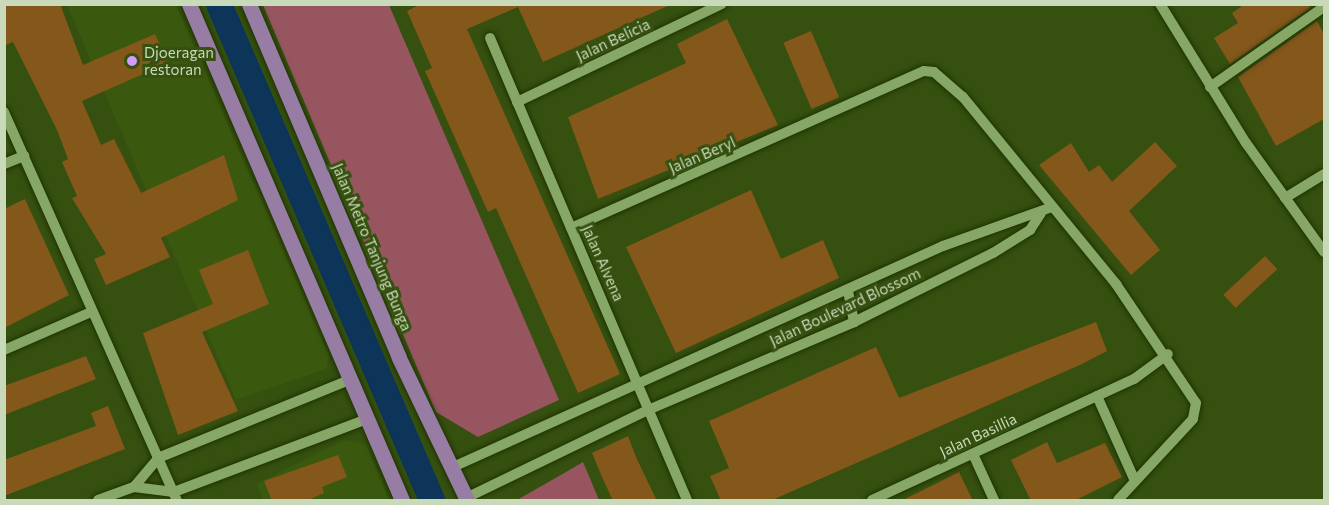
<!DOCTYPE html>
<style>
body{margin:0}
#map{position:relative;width:1329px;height:505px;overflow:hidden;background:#35500f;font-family:Commissioner,sans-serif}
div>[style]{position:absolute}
.built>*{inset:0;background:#3b590e}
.green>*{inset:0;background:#975560}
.canal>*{height:26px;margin:-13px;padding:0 13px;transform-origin:13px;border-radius:13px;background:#0d355a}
.building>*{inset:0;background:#84571b;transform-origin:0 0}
.roads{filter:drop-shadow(0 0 2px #1f3303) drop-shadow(0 0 2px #1f3303)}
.minor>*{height:10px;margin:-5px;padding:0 5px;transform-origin:5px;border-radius:5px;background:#87a767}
.major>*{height:15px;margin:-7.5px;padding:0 7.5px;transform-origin:7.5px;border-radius:7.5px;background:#977da4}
.dots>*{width:16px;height:16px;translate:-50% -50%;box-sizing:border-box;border:3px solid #35500f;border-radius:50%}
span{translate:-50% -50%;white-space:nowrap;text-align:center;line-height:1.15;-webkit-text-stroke:6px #35500f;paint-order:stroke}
.street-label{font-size:15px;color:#c9daba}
.poi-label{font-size:15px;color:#c9daba}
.left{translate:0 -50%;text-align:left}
.frame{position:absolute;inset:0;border:6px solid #c9daba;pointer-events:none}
</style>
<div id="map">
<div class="built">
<i style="clip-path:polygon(67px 5px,176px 5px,329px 356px,326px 369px,236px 400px)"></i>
<i style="clip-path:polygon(344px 440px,366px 444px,389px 500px,263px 500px,256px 484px)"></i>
</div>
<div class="green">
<i style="clip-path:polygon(263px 5px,389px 5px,559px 400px,478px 437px,436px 412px)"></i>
<i style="clip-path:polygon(583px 462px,599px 500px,517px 500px,559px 476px)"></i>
</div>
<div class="canal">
<i style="left:219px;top:4px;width:540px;rotate:66.76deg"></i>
</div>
<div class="building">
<i style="clip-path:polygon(4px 4px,60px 4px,83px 65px,155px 34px,168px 63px,82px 101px,101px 145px,114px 139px,141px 193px,224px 155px,238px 200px,161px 238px,170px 257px,106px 285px,94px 259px,106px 254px,72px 198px,77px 196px,62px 162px,68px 159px,57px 130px,13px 42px,4px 46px)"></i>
<i style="clip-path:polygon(421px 4px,672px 4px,543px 62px,518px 7px,467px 29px,620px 374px,578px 393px,496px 208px,488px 212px,425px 71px,432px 68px,407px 11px)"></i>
<i style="clip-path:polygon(1245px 4px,1308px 4px,1310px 8px,1230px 64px,1214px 38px,1238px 23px,1232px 13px)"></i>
<i style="clip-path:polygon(727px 19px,778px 125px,598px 199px,568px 117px,686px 63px,677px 44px)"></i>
<i style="clip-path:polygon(1317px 21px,1324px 34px,1324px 119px,1276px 146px,1238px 77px)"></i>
<i style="left:811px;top:31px;width:72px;height:30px;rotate:67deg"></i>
<i style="clip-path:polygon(1155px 142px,1177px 166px,1129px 211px,1160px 250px,1131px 275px,1039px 165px,1071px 143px,1089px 172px,1099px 165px,1112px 182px)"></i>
<i style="clip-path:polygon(751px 190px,781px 259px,823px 240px,839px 278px,676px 353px,626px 247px)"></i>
<i style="clip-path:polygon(25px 199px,69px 295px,4px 328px,4px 209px)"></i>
<i style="clip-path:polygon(248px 250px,269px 304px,202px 332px,238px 411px,178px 435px,143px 333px,213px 304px,199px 270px)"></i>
<i style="left:1265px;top:256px;width:18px;height:57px;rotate:47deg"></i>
<i style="clip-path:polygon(1096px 322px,1107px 351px,1082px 364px,770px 501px,721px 501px,710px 476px,729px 468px,709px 421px,876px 347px,899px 398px)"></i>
<i style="clip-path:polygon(86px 356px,96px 379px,4px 415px,4px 386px)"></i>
<i style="clip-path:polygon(108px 406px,125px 449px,4px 496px,4px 460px,96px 426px,91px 413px)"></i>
<i style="clip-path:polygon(628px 436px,636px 457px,657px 501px,613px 501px,602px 477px,592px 453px)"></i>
<i style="clip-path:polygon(1047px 442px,1057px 463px,1105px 443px,1122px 477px,1074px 501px,1031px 501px,1011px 460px)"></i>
<i style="clip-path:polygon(338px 455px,347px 477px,322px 487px,324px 493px,306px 501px,272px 501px,264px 481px)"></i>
<i style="clip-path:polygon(959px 472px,973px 501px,901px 501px)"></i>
</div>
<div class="roads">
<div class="minor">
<i style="left:1160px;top:4px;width:163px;rotate:58.3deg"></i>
<i style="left:1246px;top:143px;width:134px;rotate:54.4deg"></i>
<i style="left:490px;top:38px;width:502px;rotate:66.91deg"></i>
<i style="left:1210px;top:87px;width:139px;rotate:-35.1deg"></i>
<i style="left:517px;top:102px;width:227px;rotate:-25.6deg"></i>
<i style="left:4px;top:112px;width:425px;rotate:66deg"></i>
<i style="left:4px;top:164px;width:22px;rotate:-22deg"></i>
<i style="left:1285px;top:198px;width:46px;rotate:-31.6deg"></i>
<i style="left:571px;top:228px;width:386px;rotate:-24deg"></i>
<i style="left:924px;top:71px;width:10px;rotate:6deg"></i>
<i style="left:934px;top:72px;width:38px;rotate:41deg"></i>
<i style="left:963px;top:97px;width:242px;rotate:50.7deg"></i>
<i style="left:1116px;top:284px;width:143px;rotate:56.1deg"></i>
<i style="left:1196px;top:403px;width:16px;rotate:101deg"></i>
<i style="left:1193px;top:419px;width:110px;rotate:132.8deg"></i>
<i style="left:848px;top:291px;width:32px;rotate:79deg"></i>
<i style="left:4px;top:350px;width:95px;rotate:-23.6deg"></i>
<i style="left:1097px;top:396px;width:93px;rotate:65.9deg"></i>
<i style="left:973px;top:454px;width:51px;rotate:65.5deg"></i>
<i style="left:453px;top:467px;width:538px;rotate:-24.28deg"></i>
<i style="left:943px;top:246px;width:116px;rotate:-19.7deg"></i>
<i style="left:134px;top:487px;width:40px;rotate:7.1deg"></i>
<i style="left:174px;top:492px;width:206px;rotate:-20.7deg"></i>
<i style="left:466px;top:498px;width:202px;rotate:-25.8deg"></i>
<i style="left:648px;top:410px;width:224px;rotate:-23.1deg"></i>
<i style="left:854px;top:322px;width:155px;rotate:-26.4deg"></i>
<i style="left:993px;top:253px;width:44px;rotate:-31.9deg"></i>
<i style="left:1030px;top:230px;width:20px;rotate:-57deg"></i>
<i style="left:98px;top:500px;width:38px;rotate:-20deg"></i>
<i style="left:134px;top:487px;width:38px;rotate:-50deg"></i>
<i style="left:158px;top:458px;width:209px;rotate:-22.2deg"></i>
<i style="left:872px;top:500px;width:289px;rotate:-24.8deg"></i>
<i style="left:1134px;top:379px;width:42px;rotate:-36.3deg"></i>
</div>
<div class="major">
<i style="left:189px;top:4px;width:540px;rotate:66.76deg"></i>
<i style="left:249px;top:4px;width:384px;rotate:67deg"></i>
<i style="left:399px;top:358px;width:157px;rotate:64.4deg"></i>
</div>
</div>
<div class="dots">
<i style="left:132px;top:61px;background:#d39cfc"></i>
</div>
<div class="street-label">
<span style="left:613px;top:40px;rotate:-25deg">Jalan Belicia</span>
<span style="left:702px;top:155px;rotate:-23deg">Jalan Beryl</span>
<span style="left:372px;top:247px;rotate:67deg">Jalan Metro Tanjung Bunga</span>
<span style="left:603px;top:263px;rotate:66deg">Jalan Alvena</span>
<span style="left:845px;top:307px;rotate:-25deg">Jalan Boulevard Blossom</span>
<span style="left:978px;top:435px;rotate:-25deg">Jalan Basillia</span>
</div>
<div class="poi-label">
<span class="left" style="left:144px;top:61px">Djoeragan<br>restoran</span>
</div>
<div class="frame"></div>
</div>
